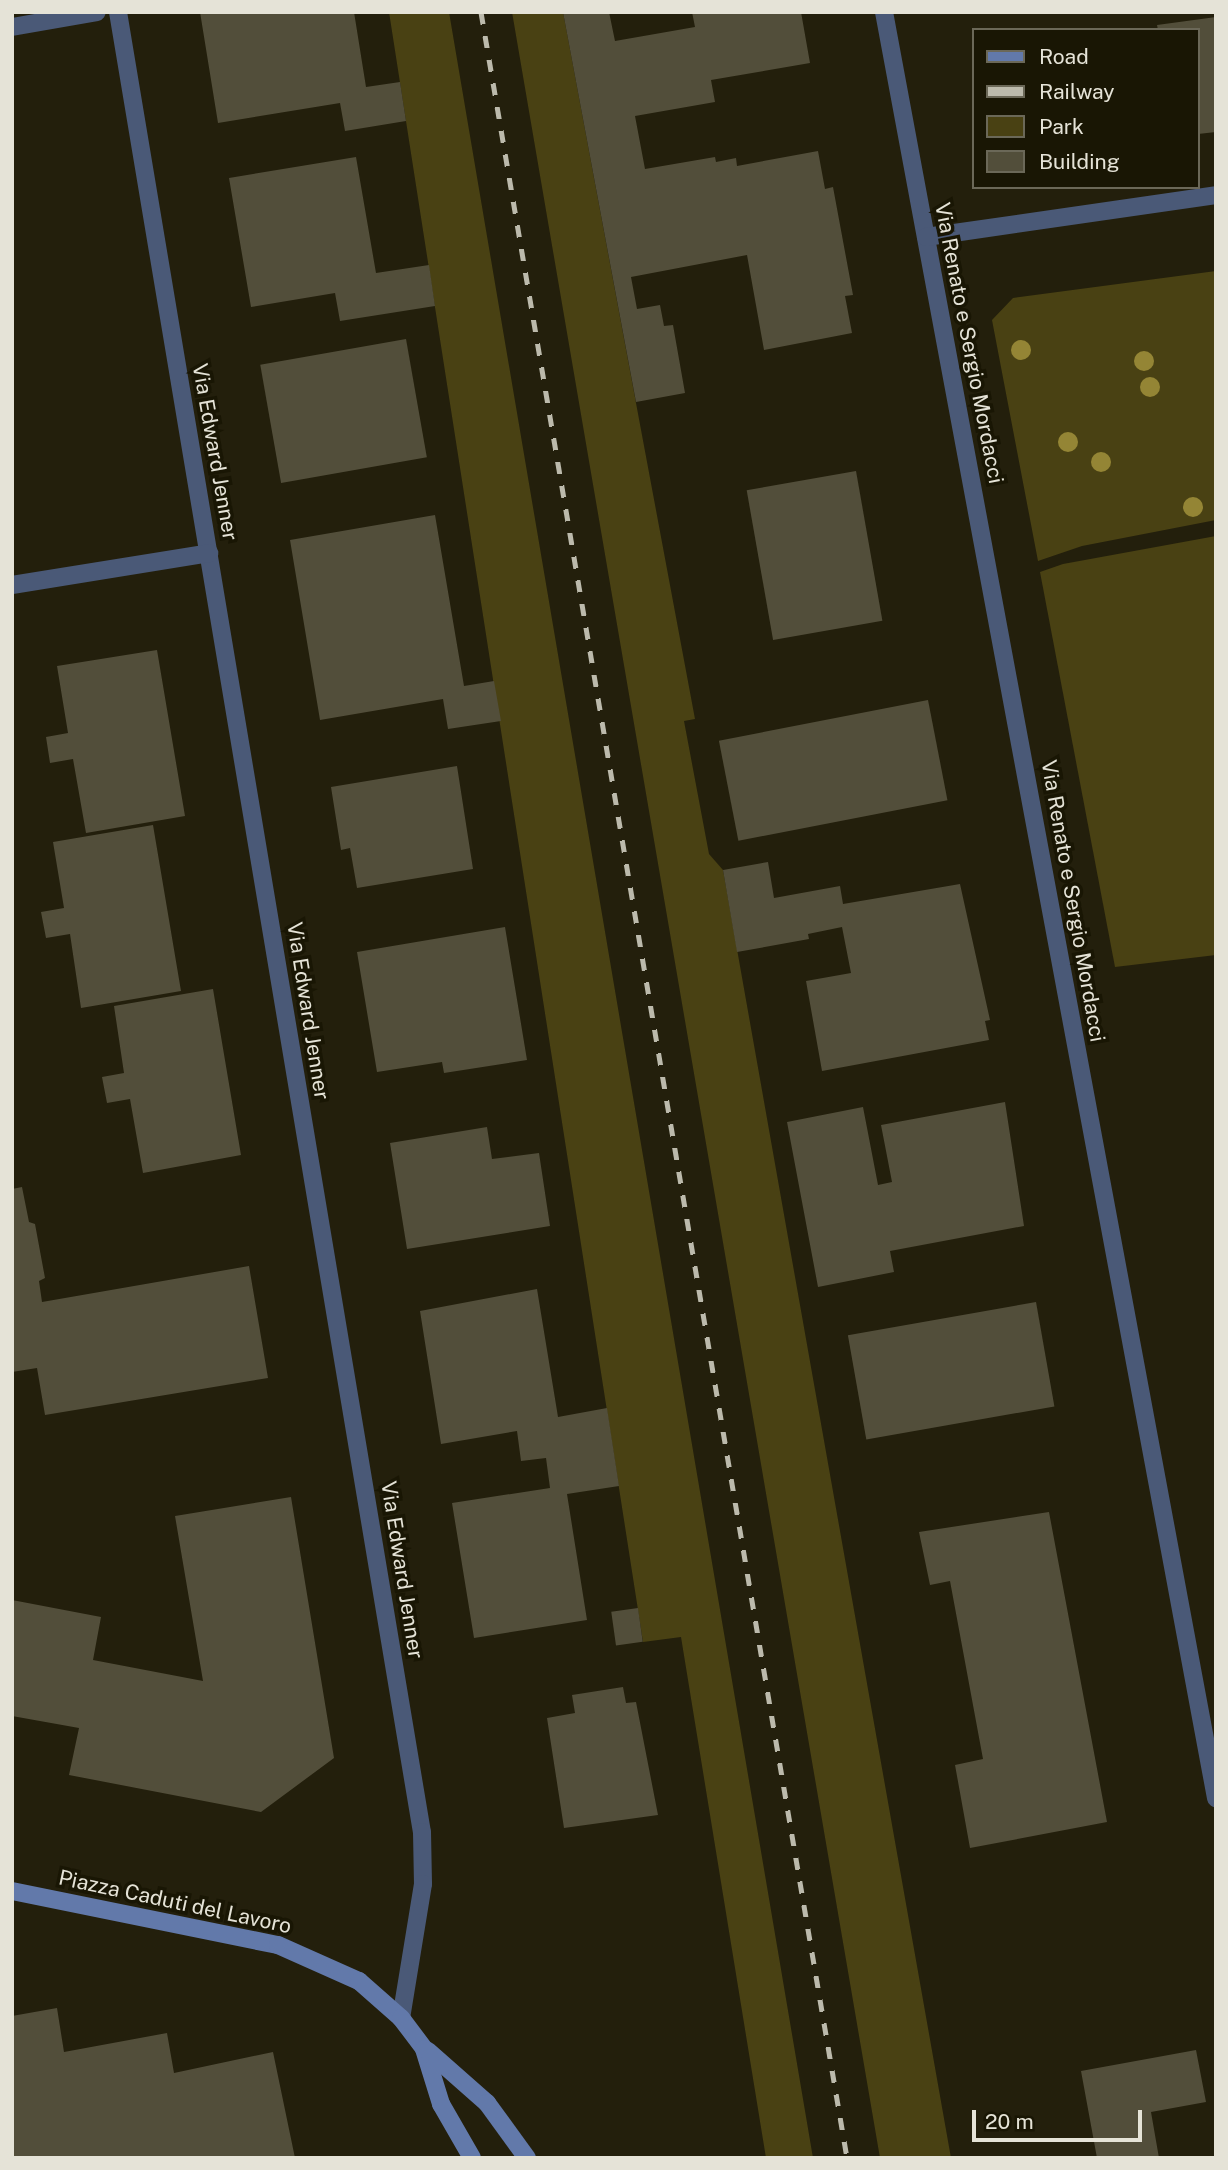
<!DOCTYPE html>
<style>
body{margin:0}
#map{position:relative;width:1228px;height:2170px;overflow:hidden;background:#231f0c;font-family:"Public Sans",sans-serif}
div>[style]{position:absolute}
.green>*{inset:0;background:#494113}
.building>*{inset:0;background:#524e3a;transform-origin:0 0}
.minor>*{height:18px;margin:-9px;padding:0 9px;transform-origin:9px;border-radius:9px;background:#4a5977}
.secondary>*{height:18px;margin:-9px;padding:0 9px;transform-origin:9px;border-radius:9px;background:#6279aa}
.rail>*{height:5px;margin-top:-2.5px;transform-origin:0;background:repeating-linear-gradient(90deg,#bcbaac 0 12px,transparent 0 24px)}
.trees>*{width:20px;height:20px;margin:-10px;border-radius:50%;background:#948535}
span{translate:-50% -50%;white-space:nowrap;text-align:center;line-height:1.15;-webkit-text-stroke:7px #191604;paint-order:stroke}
.street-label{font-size:21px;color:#e5e3d7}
.frame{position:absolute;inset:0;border:14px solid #e5e3d7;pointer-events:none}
.legend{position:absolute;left:972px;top:28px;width:228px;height:161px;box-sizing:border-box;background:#191604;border:2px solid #6b6858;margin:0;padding:9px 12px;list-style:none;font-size:21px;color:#e5e3d7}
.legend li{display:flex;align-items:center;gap:14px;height:35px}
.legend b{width:35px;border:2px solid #6b6858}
.scale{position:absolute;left:972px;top:2110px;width:170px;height:32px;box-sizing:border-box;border:4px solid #e5e3d7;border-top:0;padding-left:9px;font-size:21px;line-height:24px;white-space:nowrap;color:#e5e3d7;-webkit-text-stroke:5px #191604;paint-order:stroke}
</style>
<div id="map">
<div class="green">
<i style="clip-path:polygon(389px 12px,449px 12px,813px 2158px,766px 2158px,681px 1637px,643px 1642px)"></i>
<i style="clip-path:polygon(512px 12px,563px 12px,695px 719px,684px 721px,709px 854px,723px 870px,951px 2158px,880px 2158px)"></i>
<i style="clip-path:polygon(1216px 271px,1216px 520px,1082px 546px,1038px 561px,992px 320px,1013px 298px)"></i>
<i style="clip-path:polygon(1216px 536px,1216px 955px,1115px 967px,1040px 572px,1063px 564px)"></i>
</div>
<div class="building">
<i style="clip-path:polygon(200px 12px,354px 12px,366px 87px,400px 82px,406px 121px,345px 131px,340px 103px,218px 123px)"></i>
<i style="clip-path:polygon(563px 12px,609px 12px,615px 41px,695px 27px,692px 12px,801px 12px,810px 63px,711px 80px,715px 102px,635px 116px,645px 169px,715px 157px,716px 162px,736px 158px,737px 166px,818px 151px,825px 189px,833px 187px,853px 295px,845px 296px,852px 333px,764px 350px,747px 255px,631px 277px,637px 309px,660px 305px,664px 326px,673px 325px,685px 393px,636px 402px)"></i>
<i style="clip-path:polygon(1216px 17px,1216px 132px,1198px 134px,1198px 30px,1158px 30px,1157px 25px)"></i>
<i style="clip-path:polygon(356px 157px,376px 273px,429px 265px,435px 306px,340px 321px,335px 293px,251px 307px,229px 178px)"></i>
<i style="left:406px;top:339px;width:120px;height:148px;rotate:80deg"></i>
<i style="left:856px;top:471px;width:152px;height:111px;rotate:80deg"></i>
<i style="clip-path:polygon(435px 515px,464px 686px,494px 681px,501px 721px,448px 729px,443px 699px,320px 720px,290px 540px)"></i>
<i style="clip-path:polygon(157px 650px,185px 816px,86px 833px,73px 759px,50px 763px,46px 737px,68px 733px,57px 666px)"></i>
<i style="left:928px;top:700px;width:102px;height:213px;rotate:79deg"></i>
<i style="clip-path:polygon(457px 766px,473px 869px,357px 888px,350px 848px,341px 850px,331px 787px)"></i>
<i style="clip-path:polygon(153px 825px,181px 991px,81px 1008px,70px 934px,46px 938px,41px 912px,64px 908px,53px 842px)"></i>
<i style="clip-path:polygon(768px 862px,774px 898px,840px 886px,843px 904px,960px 884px,990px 1020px,985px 1021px,989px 1040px,822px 1071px,806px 981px,851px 973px,842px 927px,808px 934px,809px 939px,737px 952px,723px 870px)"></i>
<i style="clip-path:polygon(505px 927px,527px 1060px,444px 1073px,442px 1062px,377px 1072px,357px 952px)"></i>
<i style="clip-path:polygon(213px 989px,241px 1155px,143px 1173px,130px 1099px,107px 1103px,102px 1077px,124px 1073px,114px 1006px)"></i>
<i style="clip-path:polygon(1005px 1102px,1024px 1226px,890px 1251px,894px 1272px,818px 1287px,787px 1122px,863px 1107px,878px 1185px,892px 1182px,881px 1125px)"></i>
<i style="clip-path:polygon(487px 1127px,492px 1159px,539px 1153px,550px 1226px,407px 1249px,390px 1143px)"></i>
<i style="clip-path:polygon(22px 1187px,29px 1222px,35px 1224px,45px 1278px,39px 1281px,42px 1302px,249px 1266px,268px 1378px,45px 1415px,37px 1368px,12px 1372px,12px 1189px)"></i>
<i style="clip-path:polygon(537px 1289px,558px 1417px,607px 1408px,619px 1486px,567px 1494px,587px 1620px,474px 1638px,452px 1503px,550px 1488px,546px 1458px,521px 1461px,517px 1431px,441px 1444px,420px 1311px)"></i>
<i style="left:1036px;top:1302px;width:106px;height:191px;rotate:80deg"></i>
<i style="clip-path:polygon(291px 1497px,334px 1758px,261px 1812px,69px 1775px,79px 1728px,12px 1716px,12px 1600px,101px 1617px,93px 1660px,203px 1681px,175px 1516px)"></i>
<i style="clip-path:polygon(1049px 1512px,1107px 1822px,970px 1848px,955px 1765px,983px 1759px,950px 1581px,930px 1585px,919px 1532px)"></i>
<i style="left:638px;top:1608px;width:34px;height:27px;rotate:82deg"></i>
<i style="clip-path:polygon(623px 1687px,626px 1703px,636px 1702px,658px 1815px,564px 1828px,547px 1718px,575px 1713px,572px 1695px)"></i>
<i style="clip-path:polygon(57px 2008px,64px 2052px,167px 2033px,174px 2073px,273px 2052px,295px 2158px,12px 2158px,12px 2016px)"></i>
<i style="clip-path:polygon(1196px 2050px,1206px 2102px,1151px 2112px,1159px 2158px,1097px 2158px,1081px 2071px)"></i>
</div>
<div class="minor">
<i style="left:118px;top:12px;width:1845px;rotate:80.52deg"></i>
<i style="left:422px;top:1832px;width:52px;rotate:88.9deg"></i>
<i style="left:423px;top:1884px;width:136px;rotate:99.3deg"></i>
<i style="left:884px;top:12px;width:1817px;rotate:79.47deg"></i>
<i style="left:12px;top:27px;width:86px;rotate:-10deg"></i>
<i style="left:926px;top:237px;width:293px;rotate:-8.2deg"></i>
<i style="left:12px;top:585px;width:200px;rotate:-9.2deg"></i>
</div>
<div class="secondary">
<i style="left:12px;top:1891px;width:271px;rotate:11.5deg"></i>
<i style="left:278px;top:1945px;width:89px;rotate:24deg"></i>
<i style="left:359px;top:1981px;width:56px;rotate:41.4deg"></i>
<i style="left:401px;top:2018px;width:39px;rotate:53deg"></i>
<i style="left:424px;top:2049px;width:58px;rotate:72.8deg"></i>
<i style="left:441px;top:2104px;width:62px;rotate:60.1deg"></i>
<i style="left:428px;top:2051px;width:79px;rotate:41.4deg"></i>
<i style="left:487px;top:2103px;width:68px;rotate:54deg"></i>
</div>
<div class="rail">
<i style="left:481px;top:12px;width:2177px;rotate:80.32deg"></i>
</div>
<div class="trees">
<i style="left:1021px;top:350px"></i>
<i style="left:1144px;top:361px"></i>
<i style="left:1150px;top:387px"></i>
<i style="left:1068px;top:442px"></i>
<i style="left:1101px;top:462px"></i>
<i style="left:1193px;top:507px"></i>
</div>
<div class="street-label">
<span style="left:969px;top:343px;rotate:79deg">Via Renato e Sergio Mordacci</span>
<span style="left:215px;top:452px;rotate:80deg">Via Edward Jenner</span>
<span style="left:1073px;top:901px;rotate:80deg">Via Renato e Sergio Mordacci</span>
<span style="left:308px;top:1011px;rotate:81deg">Via Edward Jenner</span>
<span style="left:402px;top:1570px;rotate:81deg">Via Edward Jenner</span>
<span style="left:175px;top:1902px;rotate:12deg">Piazza Caduti del Lavoro</span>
</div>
<div class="frame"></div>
<ul class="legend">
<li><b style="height:9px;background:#6279aa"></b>Road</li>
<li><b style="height:9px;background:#bcbaac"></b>Railway</li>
<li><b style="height:19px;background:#494113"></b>Park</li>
<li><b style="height:19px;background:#524e3a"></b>Building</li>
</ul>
<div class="scale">20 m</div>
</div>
